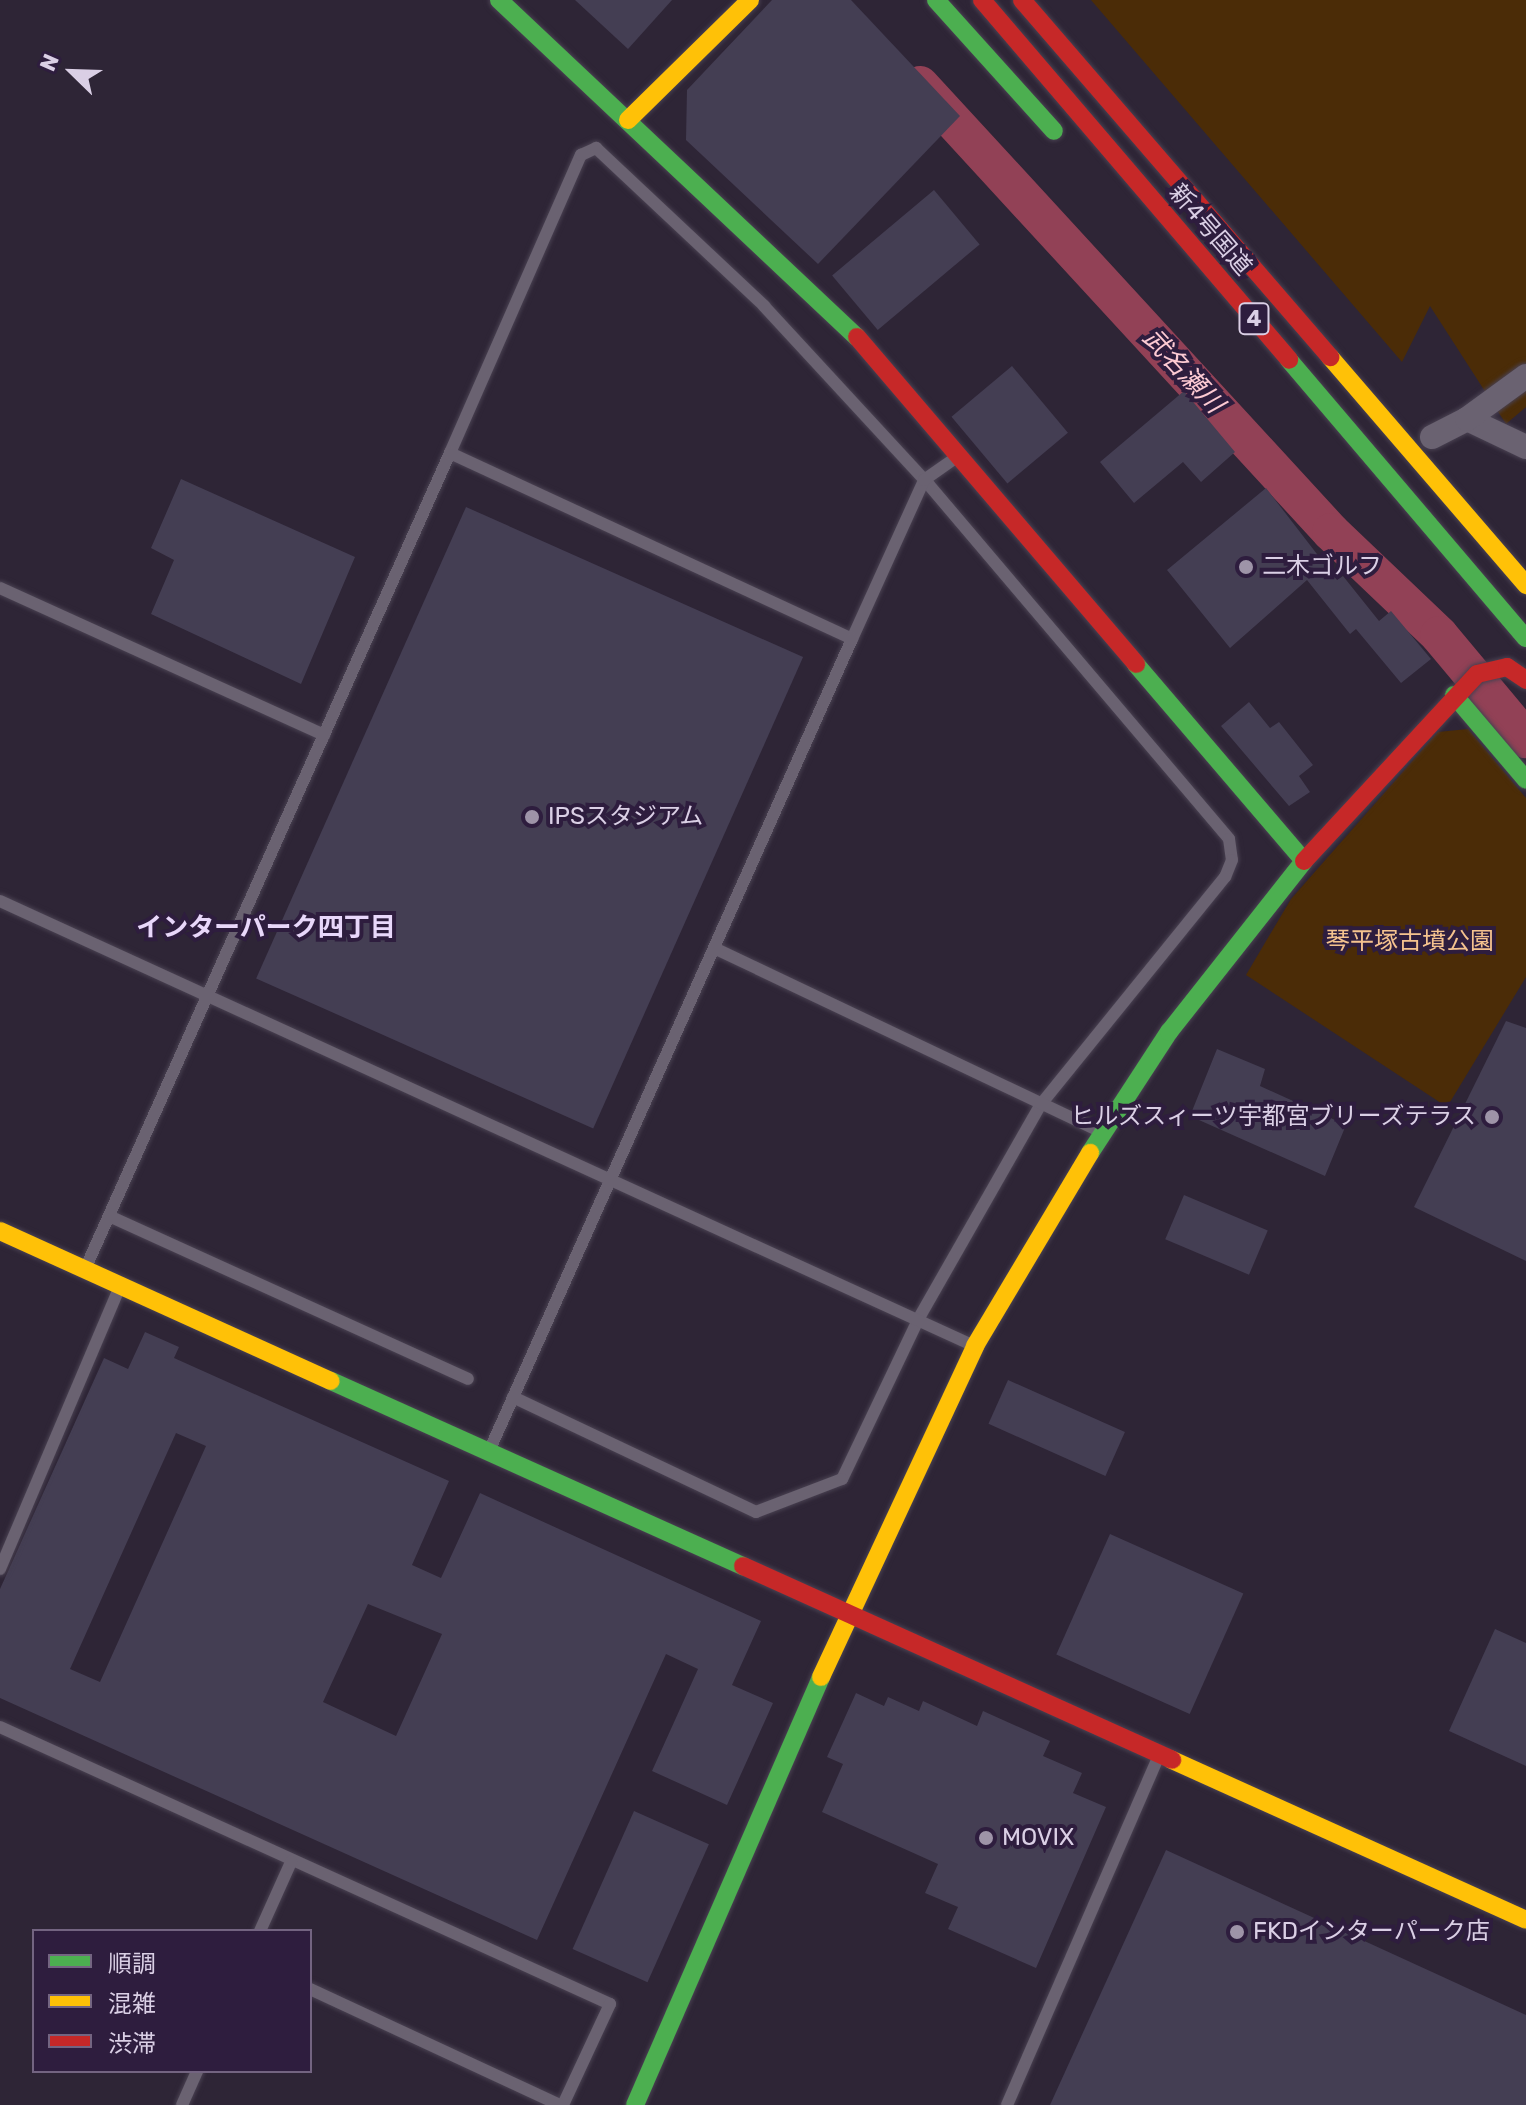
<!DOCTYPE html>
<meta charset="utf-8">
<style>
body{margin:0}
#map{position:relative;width:1526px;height:2105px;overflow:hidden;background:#2e2536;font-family:Rubik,"Noto Sans JP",sans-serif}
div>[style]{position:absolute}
.green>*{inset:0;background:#4b2c07}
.river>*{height:38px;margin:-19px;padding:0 19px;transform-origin:19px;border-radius:19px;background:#924156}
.building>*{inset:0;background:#443e53;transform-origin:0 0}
.roads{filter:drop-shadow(0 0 2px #494151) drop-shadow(0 0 2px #494151)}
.lane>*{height:12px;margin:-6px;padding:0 6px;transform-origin:6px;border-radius:6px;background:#6a6271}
.street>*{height:24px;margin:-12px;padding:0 12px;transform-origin:12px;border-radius:12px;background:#6a6271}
.fast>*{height:18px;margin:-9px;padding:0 9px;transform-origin:9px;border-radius:9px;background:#4caf50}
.slow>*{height:18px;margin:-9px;padding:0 9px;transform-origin:9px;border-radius:9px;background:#ffc107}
.jam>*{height:18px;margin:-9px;padding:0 9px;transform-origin:9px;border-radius:9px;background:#c62828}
.dots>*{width:22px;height:22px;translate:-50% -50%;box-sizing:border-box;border:4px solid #2e1d3e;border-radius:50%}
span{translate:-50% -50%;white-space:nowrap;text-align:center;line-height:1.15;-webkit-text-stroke:8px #2e1d3e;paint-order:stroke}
.shield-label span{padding:2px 6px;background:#2e1d3e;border:2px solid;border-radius:6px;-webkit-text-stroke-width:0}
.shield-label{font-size:22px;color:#dacfe5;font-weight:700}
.street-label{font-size:24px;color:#dacfe5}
.poi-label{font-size:24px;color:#dacfe5}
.left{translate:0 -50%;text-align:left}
.right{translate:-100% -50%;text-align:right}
.park-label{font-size:24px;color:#f5c38f}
.water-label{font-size:26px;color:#fdcad3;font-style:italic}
.neighbourhood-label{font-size:26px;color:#e8d7fa;font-weight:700}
.legend{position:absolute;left:32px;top:1929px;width:280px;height:144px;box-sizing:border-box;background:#2e1d3e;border:2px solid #736481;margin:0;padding:10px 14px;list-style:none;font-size:24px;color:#dacfe5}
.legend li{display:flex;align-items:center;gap:16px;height:40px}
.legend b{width:40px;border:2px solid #736481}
.north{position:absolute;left:32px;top:32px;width:80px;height:80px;-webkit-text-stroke:6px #2e1d3e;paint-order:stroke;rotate:293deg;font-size:22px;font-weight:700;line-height:32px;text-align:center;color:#dacfe5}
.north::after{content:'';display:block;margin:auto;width:28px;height:36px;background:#dacfe5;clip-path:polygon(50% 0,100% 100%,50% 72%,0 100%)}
</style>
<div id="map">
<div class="green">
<i style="clip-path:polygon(1091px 0,1526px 0,1526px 407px,1506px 424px,1430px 306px,1402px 362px)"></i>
<i style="clip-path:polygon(1468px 729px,1526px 798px,1526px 977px,1447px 1107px,1246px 975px,1291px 899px,1438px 732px)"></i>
</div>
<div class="river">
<i style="left:920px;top:85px;width:607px;rotate:47.4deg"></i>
<i style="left:1331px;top:532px;width:149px;rotate:43.6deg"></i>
<i style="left:1439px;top:635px;width:136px;rotate:50.1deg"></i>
</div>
<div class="building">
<i style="clip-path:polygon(575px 0,672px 0,628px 49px)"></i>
<i style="clip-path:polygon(772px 0,851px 0,960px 116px,818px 264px,686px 140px,687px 90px)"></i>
<i style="left:934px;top:190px;width:71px;height:133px;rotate:50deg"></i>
<i style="left:1012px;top:366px;width:87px;height:79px;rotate:50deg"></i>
<i style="clip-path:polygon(1184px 391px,1235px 452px,1201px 482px,1183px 462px,1134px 503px,1100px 462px)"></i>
<i style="clip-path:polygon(181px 479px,355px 557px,301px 684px,151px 614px,174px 560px,151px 548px)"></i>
<i style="clip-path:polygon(1266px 488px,1337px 580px,1343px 576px,1379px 621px,1391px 611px,1431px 659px,1401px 683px,1356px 629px,1350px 634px,1307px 580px,1230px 648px,1167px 570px)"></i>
<i style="left:466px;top:507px;width:369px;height:516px;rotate:24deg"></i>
<i style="clip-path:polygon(1249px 702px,1270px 728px,1279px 722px,1313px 765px,1299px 776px,1310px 792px,1289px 806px,1221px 726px)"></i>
<i style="clip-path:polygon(1506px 1021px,1526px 1028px,1526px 1261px,1414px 1207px)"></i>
<i style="clip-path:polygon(1217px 1049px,1265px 1069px,1260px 1086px,1346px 1125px,1325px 1176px,1190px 1116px)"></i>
<i style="left:1184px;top:1195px;width:91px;height:48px;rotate:23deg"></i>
<i style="clip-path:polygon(evenodd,145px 1332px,179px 1347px,174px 1358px,449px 1481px,412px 1565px,441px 1578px,480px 1493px,761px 1621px,732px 1685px,773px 1703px,727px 1805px,652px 1771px,698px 1669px,666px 1654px,537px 1940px,0 1698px,0 1589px,104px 1358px,128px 1369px,145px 1332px,176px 1433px,206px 1446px,100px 1682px,70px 1669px,176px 1433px,145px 1332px,368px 1604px,442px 1634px,396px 1736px,323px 1702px,368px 1604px)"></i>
<i style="left:1008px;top:1380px;width:128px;height:48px;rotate:24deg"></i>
<i style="left:1110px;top:1534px;width:146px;height:132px;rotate:24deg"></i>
<i style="clip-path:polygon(1495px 1629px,1526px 1643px,1526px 1766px,1449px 1731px)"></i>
<i style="clip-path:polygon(856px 1693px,884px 1706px,888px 1697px,919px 1711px,923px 1701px,977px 1726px,983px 1711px,1050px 1741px,1043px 1756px,1082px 1773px,1073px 1793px,1106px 1807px,1036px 1968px,948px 1929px,958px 1907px,925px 1893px,938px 1864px,822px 1812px,843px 1764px,827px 1757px)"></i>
<i style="left:634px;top:1811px;width:82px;height:151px;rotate:24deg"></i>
<i style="clip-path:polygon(1166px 1850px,1526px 2015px,1526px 2105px,1050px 2105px)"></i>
</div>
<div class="roads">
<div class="lane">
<i style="left:450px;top:453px;width:326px;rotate:-66.3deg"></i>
<i style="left:581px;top:155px;width:17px;rotate:-25deg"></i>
<i style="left:596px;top:148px;width:231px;rotate:43.2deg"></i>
<i style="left:764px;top:306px;width:243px;rotate:47.3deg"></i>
<i style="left:929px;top:485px;width:464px;rotate:49.7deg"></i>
<i style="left:1229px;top:839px;width:21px;rotate:82deg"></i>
<i style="left:1232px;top:860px;width:18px;rotate:112deg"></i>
<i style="left:1225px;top:877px;width:292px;rotate:129deg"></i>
<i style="left:1041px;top:1104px;width:249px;rotate:119.7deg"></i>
<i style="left:918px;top:1320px;width:176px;rotate:115.5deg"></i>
<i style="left:842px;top:1479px;width:92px;rotate:159deg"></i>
<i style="left:756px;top:1512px;width:269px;rotate:-154.7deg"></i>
<i style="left:0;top:588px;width:356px;rotate:24.4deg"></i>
<i style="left:852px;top:639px;width:175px;rotate:-65.6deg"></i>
<i style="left:924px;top:480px;width:39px;rotate:-35deg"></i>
<i style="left:0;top:901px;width:1069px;rotate:24.55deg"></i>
<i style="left:714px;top:948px;width:429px;rotate:25.4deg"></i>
<i style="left:109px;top:1216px;width:394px;rotate:24.4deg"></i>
<i style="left:86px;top:1267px;width:892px;rotate:-65.91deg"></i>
<i style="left:450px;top:453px;width:443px;rotate:24.8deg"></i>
<i style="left:852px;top:639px;width:887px;rotate:114.08deg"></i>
<i style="left:0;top:1569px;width:304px;rotate:-67deg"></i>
<i style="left:0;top:1727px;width:670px;rotate:24.42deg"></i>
<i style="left:610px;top:2004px;width:111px;rotate:115deg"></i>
<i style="left:260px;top:1931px;width:76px;rotate:-65.8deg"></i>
<i style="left:310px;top:1989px;width:276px;rotate:24.9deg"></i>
<i style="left:182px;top:2105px;width:37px;rotate:-66deg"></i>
<i style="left:1007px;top:2105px;width:381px;rotate:-66.5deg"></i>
</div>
<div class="street">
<i style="left:1467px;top:419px;width:65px;rotate:25.4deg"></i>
<i style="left:1432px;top:437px;width:39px;rotate:-27deg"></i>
<i style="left:1467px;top:419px;width:73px;rotate:-36.1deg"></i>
</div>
<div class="fast">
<i style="left:499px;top:0;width:492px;rotate:43.3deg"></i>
<i style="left:936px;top:0;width:176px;rotate:48deg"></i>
<i style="left:1289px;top:360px;width:365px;rotate:49.6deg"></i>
<i style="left:1454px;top:695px;width:111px;rotate:49.7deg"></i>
<i style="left:1090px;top:1153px;width:145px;rotate:-56.9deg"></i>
<i style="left:1169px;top:1032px;width:218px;rotate:-51.7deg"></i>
<i style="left:1304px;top:861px;width:259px;rotate:-130.5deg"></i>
<i style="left:331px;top:1381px;width:452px;rotate:24.2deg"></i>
<i style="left:635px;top:2105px;width:467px;rotate:-66.5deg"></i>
</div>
<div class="slow">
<i style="left:628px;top:120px;width:171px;rotate:-44.5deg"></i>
<i style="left:1330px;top:357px;width:301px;rotate:49.3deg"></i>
<i style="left:0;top:1231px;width:363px;rotate:24.4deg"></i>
<i style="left:821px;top:1677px;width:365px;rotate:-65deg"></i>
<i style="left:975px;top:1346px;width:225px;rotate:-59.2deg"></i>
<i style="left:1172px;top:1760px;width:388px;rotate:24.3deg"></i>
</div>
<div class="jam">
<i style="left:982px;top:0;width:473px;rotate:49.5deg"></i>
<i style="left:1022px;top:0;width:472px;rotate:49.2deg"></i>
<i style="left:857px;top:337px;width:430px;rotate:49.5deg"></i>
<i style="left:1304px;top:861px;width:255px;rotate:-47.2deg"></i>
<i style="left:1477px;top:674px;width:31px;rotate:-13deg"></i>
<i style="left:1507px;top:667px;width:23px;rotate:34deg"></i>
<i style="left:743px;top:1566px;width:471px;rotate:24.3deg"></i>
</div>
</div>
<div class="dots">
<i style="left:1246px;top:567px;background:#9e94a8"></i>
<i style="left:532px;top:817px;background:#9e94a8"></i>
<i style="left:1492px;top:1117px;background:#9e94a8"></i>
<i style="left:986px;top:1838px;background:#9e94a8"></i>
<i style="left:1237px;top:1932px;background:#9e94a8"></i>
</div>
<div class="shield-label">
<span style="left:1254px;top:319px">4</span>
</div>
<div class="street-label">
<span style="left:1210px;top:230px;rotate:49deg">新4号国道</span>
</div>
<div class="poi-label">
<span class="left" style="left:1262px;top:567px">二木ゴルフ</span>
<span class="left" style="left:548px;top:817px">IPSスタジアム</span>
<span class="right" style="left:1476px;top:1117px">ヒルズスィーツ宇都宮ブリーズテラス</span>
<span class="left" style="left:1002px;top:1838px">MOVIX</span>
<span class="left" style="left:1253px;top:1932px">FKDインターパーク店</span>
</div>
<div class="park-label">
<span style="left:1410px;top:942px">琴平塚古墳公園</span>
</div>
<div class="water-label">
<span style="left:1183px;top:371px;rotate:47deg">武名瀬川</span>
</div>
<div class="neighbourhood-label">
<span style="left:266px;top:928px">インターパーク四丁目</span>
</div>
<ul class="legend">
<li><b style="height:10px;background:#4caf50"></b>順調</li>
<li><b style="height:10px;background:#ffc107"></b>混雑</li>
<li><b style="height:10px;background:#c62828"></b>渋滞</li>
</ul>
<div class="north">N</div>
</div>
